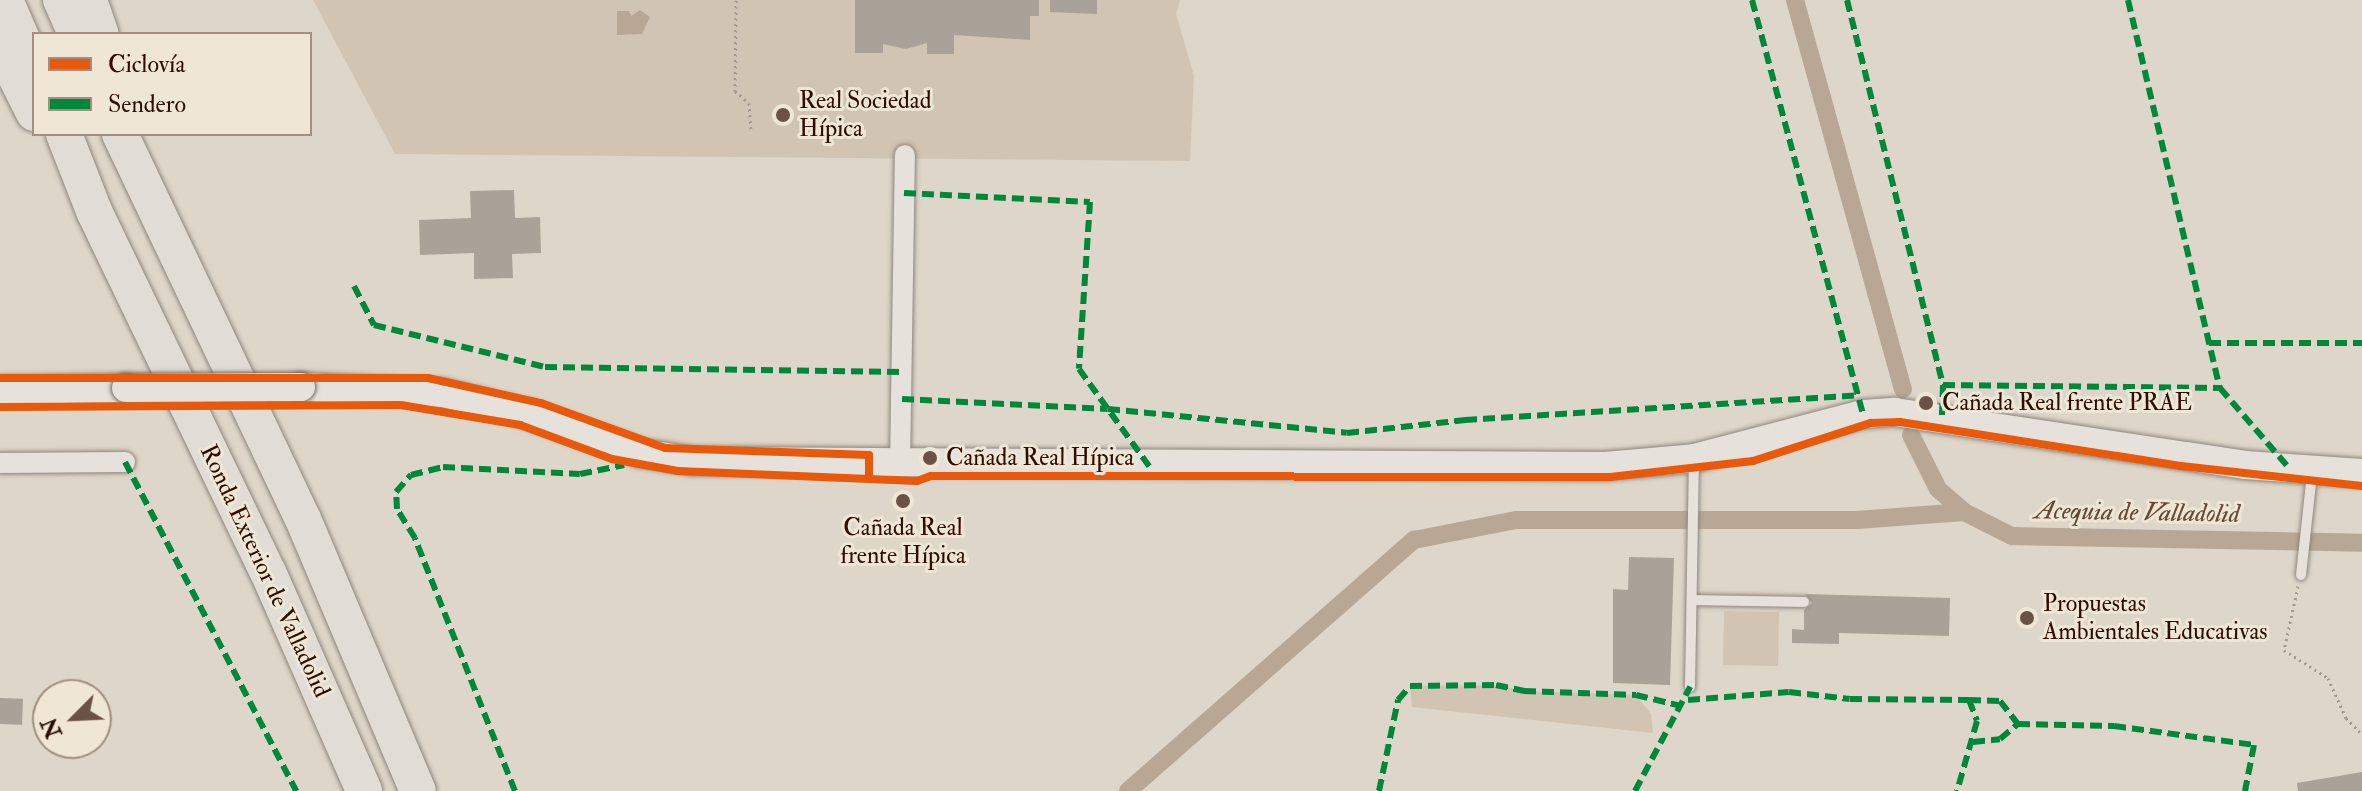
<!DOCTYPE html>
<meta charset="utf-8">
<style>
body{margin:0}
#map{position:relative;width:2362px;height:791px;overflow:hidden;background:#ded6c9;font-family:"IM FELL Double Pica",serif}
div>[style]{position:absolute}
.green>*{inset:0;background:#d1c4b2;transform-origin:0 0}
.water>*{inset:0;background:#b8a795}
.canal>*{height:18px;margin:-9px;padding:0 9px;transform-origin:9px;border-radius:9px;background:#b8a795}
.building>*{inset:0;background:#aaa299;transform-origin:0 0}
.path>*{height:3px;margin-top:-1.5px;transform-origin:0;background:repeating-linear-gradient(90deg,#a19a94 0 2px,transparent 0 6px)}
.roads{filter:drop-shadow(0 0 2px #8e867d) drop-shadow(0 0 2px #8e867d)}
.lane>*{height:10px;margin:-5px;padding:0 5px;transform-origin:5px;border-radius:5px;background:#e6e2db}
.street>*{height:20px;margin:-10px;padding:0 10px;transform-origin:10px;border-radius:10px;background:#e6e2db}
.secondary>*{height:28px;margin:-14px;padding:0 14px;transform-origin:14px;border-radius:14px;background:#e6e2db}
.highway>*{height:36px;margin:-18px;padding:0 18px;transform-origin:18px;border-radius:18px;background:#e1ddd5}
.bridges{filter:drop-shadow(0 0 2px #746b62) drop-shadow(0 0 2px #746b62)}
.secondary-bridge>*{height:28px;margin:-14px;padding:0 14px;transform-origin:14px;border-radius:14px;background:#e6e2db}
.quiet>*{height:6px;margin-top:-3px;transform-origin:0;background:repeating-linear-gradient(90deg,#00873e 0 12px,transparent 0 18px)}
.cycleway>*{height:8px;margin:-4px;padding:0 4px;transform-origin:4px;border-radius:4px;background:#e8590c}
.dots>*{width:22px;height:22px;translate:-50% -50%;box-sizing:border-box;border:4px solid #efe6d6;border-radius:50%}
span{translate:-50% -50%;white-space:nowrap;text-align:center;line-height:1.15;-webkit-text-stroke:6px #efe6d6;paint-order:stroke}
.poi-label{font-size:24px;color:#2c0d00}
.left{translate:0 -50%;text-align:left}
.street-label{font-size:24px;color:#2c0d00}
.water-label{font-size:26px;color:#634939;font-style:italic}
.legend{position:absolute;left:32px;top:32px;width:280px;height:104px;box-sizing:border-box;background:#efe6d6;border:2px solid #a18f80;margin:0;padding:10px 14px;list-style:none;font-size:24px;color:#2c0d00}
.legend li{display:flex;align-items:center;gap:16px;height:40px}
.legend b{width:40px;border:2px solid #a18f80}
.north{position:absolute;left:32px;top:679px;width:80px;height:80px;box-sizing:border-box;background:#efe6d6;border:2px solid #a18f80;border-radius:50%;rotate:246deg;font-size:22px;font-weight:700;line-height:32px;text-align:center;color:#2c0d00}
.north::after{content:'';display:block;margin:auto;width:28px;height:36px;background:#6a5346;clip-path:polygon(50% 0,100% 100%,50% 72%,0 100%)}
</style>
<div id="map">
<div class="green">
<i style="clip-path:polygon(313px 0,1180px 0,1176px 14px,1194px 76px,1190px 161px,395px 154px)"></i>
<i style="left:1724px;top:611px;width:55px;height:54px;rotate:1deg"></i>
<i style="clip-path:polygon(1496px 685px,1524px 691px,1636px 695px,1651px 714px,1653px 733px,1412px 707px,1410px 686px)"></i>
</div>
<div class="water">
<i style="clip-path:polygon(640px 10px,650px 17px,642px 34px,617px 35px,617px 11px,629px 11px,631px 16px)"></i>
</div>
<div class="canal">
<i style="left:1795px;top:0;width:404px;rotate:74.5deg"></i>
<i style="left:1911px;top:435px;width:60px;rotate:63.4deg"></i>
<i style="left:1938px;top:489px;width:35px;rotate:41deg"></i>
<i style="left:1964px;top:512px;width:54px;rotate:26.6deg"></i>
<i style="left:2012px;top:536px;width:350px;rotate:1.1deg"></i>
<i style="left:1128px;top:791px;width:381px;rotate:-41.3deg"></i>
<i style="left:1414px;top:540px;width:104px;rotate:-11.1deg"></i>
<i style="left:1516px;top:520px;width:341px"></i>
<i style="left:1857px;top:520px;width:107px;rotate:-4.3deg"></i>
</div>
<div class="building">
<i style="clip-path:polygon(855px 0,1039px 0,1039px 16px,1030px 16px,1030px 40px,954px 35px,954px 54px,927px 54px,927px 43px,906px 49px,883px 44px,883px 53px,855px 53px)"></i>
<i style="clip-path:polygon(1050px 0,1097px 0,1097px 14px,1050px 12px)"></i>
<i style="clip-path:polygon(514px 190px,515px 218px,540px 217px,541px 253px,512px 254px,513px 278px,474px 279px,474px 253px,420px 255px,419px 220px,471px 218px,470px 191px)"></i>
<i style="clip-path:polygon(1629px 557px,1674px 558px,1670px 685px,1613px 683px,1613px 589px,1628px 590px)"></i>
<i style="clip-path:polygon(1805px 594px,1950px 598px,1949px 636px,1839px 633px,1839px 644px,1792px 643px,1792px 629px,1804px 630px,1804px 610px,1812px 603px)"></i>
<i style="left:0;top:698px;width:23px;height:26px;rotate:2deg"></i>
<i style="clip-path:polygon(2362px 772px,2362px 791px,2298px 791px,2297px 783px)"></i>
</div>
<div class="path">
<i style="left:736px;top:0;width:91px;rotate:90.6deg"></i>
<i style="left:735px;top:91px;width:18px;rotate:41deg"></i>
<i style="left:749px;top:103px;width:26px;rotate:86deg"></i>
<i style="left:2298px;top:586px;width:66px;rotate:102.3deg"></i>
<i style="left:2284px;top:650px;width:52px;rotate:32.5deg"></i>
<i style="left:2328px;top:678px;width:44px;rotate:65.8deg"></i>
<i style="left:2346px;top:718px;width:23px;rotate:45deg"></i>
</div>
<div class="roads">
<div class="lane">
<i style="left:2301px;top:575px;width:102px;rotate:-83.8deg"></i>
<i style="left:1693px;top:600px;width:111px;rotate:1deg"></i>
<i style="left:1690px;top:687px;width:226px;rotate:-89deg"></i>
</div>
<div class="street">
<i style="left:0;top:463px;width:125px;rotate:-0.5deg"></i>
<i style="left:900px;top:465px;width:310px;rotate:-89.1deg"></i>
</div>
<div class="secondary">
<i style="left:301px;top:387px;width:142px;rotate:2.4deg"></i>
<i style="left:443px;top:393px;width:87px;rotate:14deg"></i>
<i style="left:527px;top:414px;width:120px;rotate:19deg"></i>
<i style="left:640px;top:453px;width:55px;rotate:8.4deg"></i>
<i style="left:694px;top:461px;width:911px;rotate:0.31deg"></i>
<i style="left:1605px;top:466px;width:89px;rotate:-5.1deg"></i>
<i style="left:1694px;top:458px;width:175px;rotate:-14.6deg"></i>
<i style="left:1863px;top:414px;width:32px;rotate:-4deg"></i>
<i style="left:1895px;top:412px;width:354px;rotate:8.6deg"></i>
<i style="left:2245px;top:465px;width:117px;rotate:3.9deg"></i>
<i style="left:0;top:390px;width:126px;rotate:-0.9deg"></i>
</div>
<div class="highway">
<i style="left:5px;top:0;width:73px;rotate:66.6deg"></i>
<i style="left:61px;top:0;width:37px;rotate:66deg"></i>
<i style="left:89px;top:0;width:36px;rotate:71deg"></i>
<i style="left:0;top:45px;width:76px;rotate:63.4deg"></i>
<i style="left:64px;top:134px;width:83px;rotate:68.7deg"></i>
<i style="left:94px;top:211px;width:401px;rotate:64.3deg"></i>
<i style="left:268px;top:572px;width:239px;rotate:66.3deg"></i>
<i style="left:120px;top:134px;width:426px;rotate:64.6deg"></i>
<i style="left:303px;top:519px;width:295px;rotate:67.1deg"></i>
</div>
</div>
<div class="bridges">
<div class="secondary-bridge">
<i style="left:126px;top:388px;width:175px;rotate:-0.3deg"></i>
</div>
</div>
<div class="quiet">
<i style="left:1752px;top:0;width:429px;rotate:75deg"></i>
<i style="left:1847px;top:0;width:397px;rotate:76deg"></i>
<i style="left:1943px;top:385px;width:33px;rotate:92deg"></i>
<i style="left:2128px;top:0;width:399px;rotate:76.7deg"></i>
<i style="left:904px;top:193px;width:186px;rotate:2.8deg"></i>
<i style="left:1090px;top:202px;width:167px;rotate:93.8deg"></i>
<i style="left:1079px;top:369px;width:120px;rotate:54.2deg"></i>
<i style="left:354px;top:286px;width:44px;rotate:62.9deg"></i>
<i style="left:374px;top:325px;width:176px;rotate:13.8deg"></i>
<i style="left:545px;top:367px;width:357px;rotate:0.8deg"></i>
<i style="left:2209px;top:343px;width:153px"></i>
<i style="left:1943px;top:385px;width:277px;rotate:0.6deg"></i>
<i style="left:2220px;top:388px;width:107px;rotate:49.2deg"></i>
<i style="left:902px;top:399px;width:206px;rotate:2.8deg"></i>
<i style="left:1108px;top:409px;width:240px;rotate:5.7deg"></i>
<i style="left:1347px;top:433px;width:119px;rotate:-6.3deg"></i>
<i style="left:1465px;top:420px;width:395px;rotate:-3.6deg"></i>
<i style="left:125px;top:462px;width:371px;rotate:62.5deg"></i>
<i style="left:1688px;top:700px;width:101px;rotate:-4.5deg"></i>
<i style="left:1789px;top:692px;width:61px;rotate:6.5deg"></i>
<i style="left:1850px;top:699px;width:119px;rotate:0.5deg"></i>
<i style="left:1969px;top:700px;width:22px;rotate:69deg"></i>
<i style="left:1977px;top:721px;width:73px;rotate:105.9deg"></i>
<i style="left:1969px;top:700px;width:31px;rotate:2deg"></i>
<i style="left:2000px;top:701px;width:29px;rotate:52deg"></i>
<i style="left:2018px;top:724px;width:96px;rotate:1.2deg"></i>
<i style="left:2114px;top:726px;width:141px;rotate:7.7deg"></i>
<i style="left:2254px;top:745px;width:47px;rotate:101.1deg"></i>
<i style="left:1973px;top:742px;width:27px;rotate:-6deg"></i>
<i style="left:2000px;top:739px;width:23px;rotate:-40deg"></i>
<i style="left:515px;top:791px;width:272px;rotate:-111.6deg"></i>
<i style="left:415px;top:538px;width:34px;rotate:-122deg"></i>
<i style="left:397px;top:509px;width:17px;rotate:-93deg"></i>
<i style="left:396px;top:492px;width:23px;rotate:-49deg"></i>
<i style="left:411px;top:475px;width:33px;rotate:-14deg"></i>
<i style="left:443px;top:467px;width:137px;rotate:2.9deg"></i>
<i style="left:580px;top:474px;width:45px;rotate:-11.6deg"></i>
<i style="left:1379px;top:791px;width:93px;rotate:-78.2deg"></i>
<i style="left:1398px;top:700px;width:18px;rotate:-49deg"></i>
<i style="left:1410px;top:686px;width:86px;rotate:-0.7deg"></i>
<i style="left:1496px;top:685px;width:29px;rotate:12deg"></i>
<i style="left:1524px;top:691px;width:112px;rotate:2deg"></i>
<i style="left:1636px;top:695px;width:46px;rotate:13.7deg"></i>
<i style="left:1635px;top:791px;width:118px;rotate:-62.1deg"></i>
</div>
<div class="cycleway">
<i style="left:0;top:378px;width:428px"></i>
<i style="left:428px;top:378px;width:116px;rotate:12.5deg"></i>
<i style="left:541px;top:403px;width:132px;rotate:19.9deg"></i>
<i style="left:665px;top:448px;width:204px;rotate:2deg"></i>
<i style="left:869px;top:455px;width:21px;rotate:90deg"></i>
<i style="left:0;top:407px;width:401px;rotate:-0.3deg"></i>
<i style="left:401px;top:405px;width:121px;rotate:9.5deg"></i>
<i style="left:520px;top:425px;width:98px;rotate:20.3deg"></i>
<i style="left:612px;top:459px;width:67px;rotate:10.3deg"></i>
<i style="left:678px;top:471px;width:239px;rotate:2.4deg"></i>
<i style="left:917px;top:481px;width:15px;rotate:-20deg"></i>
<i style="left:931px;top:476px;width:679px;rotate:0.08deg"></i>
<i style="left:1610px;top:477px;width:144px;rotate:-6.4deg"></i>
<i style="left:1753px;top:461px;width:124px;rotate:-17.9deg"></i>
<i style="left:1871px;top:423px;width:29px;rotate:-2deg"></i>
<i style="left:1900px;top:422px;width:284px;rotate:8.9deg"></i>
<i style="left:2181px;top:466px;width:182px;rotate:6.3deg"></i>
</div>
<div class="dots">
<i style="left:783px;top:115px;background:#6a5346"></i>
<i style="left:1926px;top:403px;background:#6a5346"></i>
<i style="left:930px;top:458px;background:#6a5346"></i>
<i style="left:903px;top:501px;background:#6a5346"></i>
<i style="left:2027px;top:618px;background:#6a5346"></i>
</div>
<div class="poi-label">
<span class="left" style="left:799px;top:115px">Real Sociedad<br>Hípica</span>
<span class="left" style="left:1942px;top:403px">Cañada Real frente PRAE</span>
<span class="left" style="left:946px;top:458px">Cañada Real Hípica</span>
<span style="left:903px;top:542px">Cañada Real<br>frente Hípica</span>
<span class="left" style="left:2043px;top:618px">Propuestas<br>Ambientales Educativas</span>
</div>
<div class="street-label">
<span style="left:265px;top:571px;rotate:65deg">Ronda Exterior de Valladolid</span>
</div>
<div class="water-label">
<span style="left:2137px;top:513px;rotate:1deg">Acequia de Valladolid</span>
</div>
<ul class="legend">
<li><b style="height:10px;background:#e8590c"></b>Ciclovía</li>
<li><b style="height:10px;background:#00873e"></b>Sendero</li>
</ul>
<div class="north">N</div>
</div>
